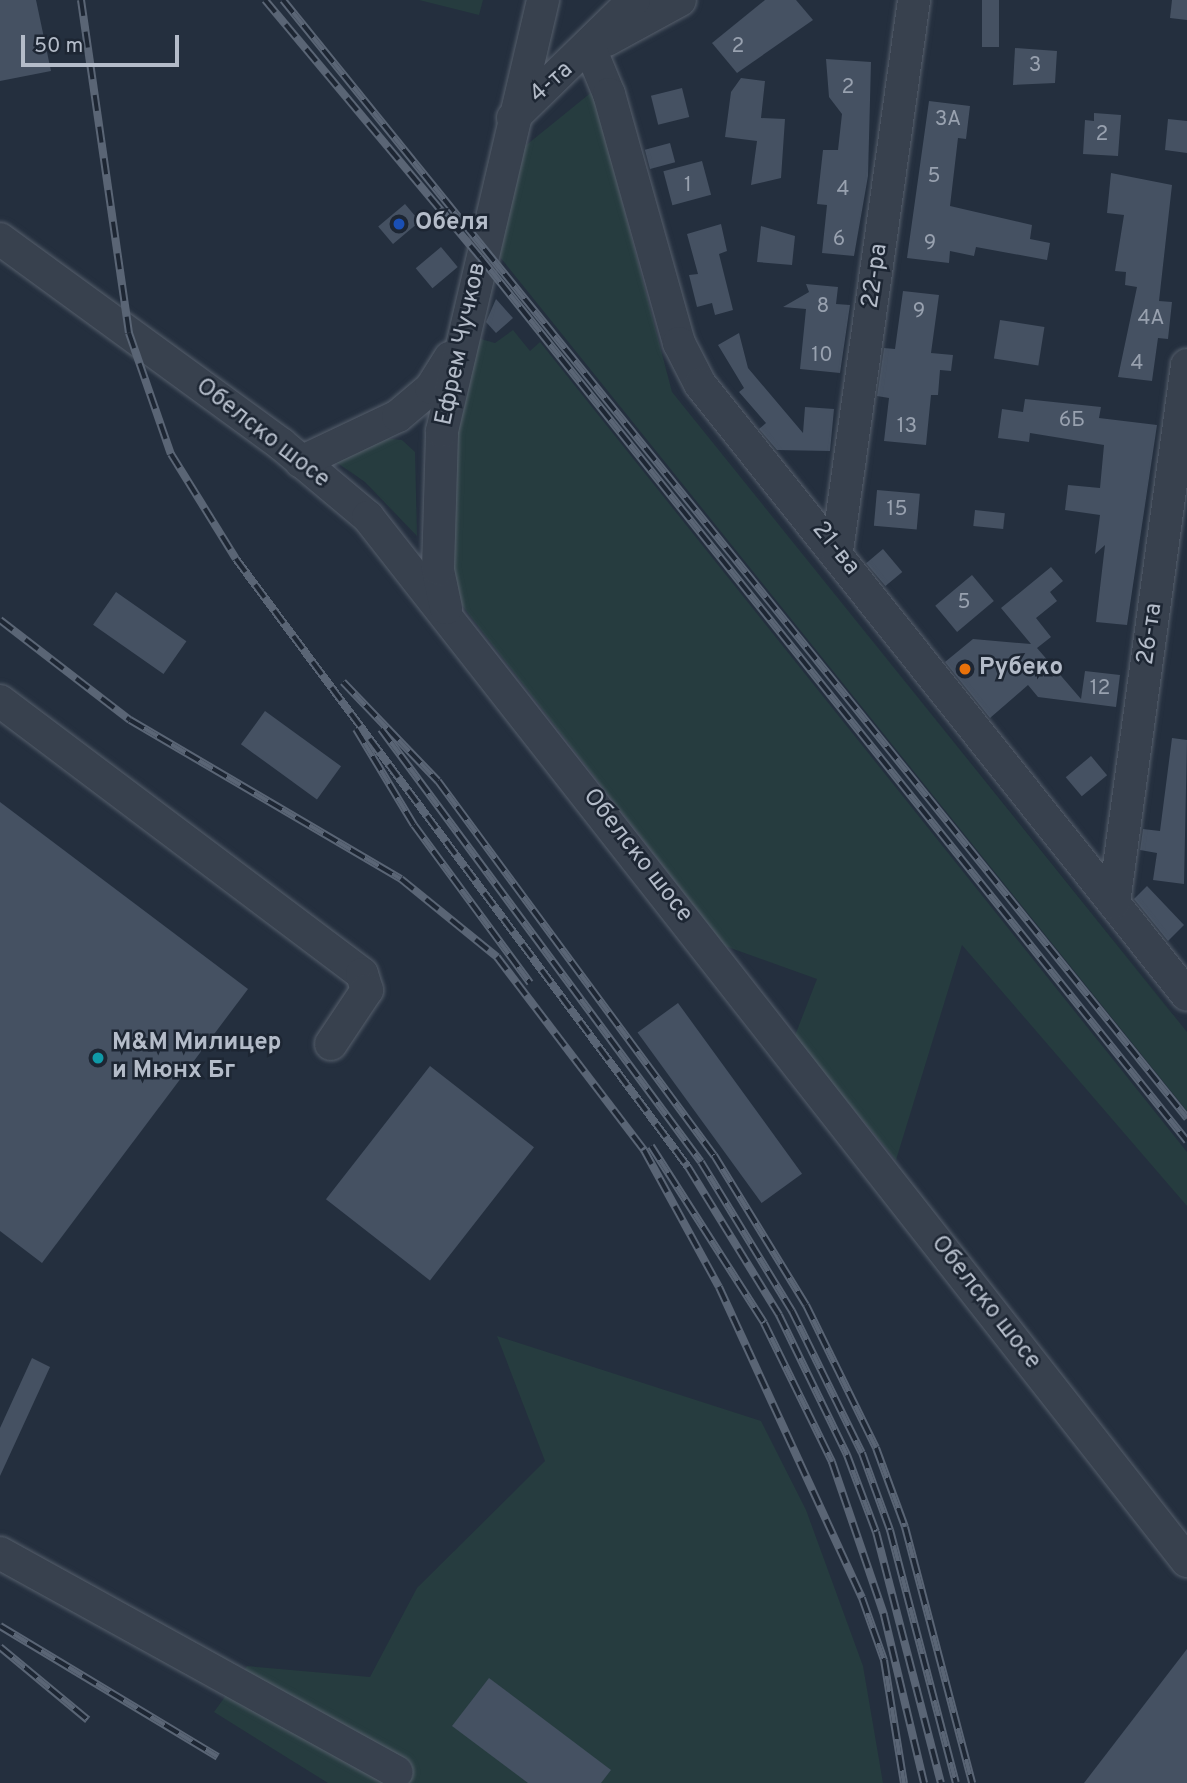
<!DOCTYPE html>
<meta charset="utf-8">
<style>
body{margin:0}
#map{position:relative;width:1187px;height:1783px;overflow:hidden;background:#242f3e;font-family:Overpass,sans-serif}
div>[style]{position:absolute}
.green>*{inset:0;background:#263c3f}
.building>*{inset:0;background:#455162;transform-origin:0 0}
.roads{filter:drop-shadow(0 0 2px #565f6c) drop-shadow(0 0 2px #565f6c)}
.minor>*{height:32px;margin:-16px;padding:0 16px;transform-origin:16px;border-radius:16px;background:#38414e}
.rail>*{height:8px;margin-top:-4px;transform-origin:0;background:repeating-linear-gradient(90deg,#1d2633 0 16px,#5a6575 0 32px);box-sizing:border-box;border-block:2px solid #5a6575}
.dots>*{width:19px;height:19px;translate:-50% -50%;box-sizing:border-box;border:4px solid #1d2633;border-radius:50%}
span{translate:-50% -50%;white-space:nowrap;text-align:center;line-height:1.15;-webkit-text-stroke:5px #1d2633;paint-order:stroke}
.number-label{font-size:21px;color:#98a1af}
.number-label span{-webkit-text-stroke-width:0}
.street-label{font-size:24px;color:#b4bcc9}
.poi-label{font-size:24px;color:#b4bcc9;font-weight:700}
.left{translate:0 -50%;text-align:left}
.scale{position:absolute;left:21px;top:35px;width:158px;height:32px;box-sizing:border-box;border:4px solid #b4bcc9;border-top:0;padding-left:9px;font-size:21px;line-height:24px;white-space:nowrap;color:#b4bcc9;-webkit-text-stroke:5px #1d2633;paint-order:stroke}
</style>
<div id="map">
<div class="green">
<i style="clip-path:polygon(419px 0,483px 0,479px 15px)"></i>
<i style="clip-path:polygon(593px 91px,672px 392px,1187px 1032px,1187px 1111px,496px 252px,519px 151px)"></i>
<i style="clip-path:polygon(513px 330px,530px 351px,540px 342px,1187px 1152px,1187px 1206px,962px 945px,896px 1160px,794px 1038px,817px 979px,725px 946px,458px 600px,447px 559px,454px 409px,474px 337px,495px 343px)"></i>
<i style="clip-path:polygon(383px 438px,402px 440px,415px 452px,417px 536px,365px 482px,336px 462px)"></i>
<i style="clip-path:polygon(497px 1336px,761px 1421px,806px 1510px,863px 1666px,883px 1783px,328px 1783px,214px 1712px,247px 1666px,370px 1677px,417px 1588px,545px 1461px)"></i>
</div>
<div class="building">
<i style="clip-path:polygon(0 0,36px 0,51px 71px,0 81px)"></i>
<i style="clip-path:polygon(765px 0,796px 0,813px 20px,737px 73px,712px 43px)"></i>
<i style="left:982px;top:0;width:17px;height:47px"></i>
<i style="clip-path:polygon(1172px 0,1187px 0,1187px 20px,1170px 18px)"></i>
<i style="clip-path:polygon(1015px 48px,1057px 51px,1055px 83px,1013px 85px)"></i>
<i style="clip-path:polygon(826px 59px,871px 62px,868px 176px,854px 256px,822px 253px,827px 205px,817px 204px,823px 150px,838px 150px,842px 114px,829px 97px)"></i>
<i style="clip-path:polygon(741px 78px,765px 81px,761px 118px,785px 119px,781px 178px,751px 185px,757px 141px,725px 137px,731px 92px)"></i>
<i style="left:682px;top:88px;width:30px;height:32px;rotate:76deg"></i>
<i style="clip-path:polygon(929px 101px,970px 106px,966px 139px,958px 138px,950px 206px,1032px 225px,1030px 239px,1050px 243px,1047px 260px,976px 247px,974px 256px,950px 251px,949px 263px,907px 258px)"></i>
<i style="clip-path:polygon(1094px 113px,1121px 115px,1118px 156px,1083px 154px,1085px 120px,1094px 121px)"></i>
<i style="clip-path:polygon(1168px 119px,1187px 121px,1187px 153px,1165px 150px)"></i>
<i style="left:670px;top:143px;width:20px;height:26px;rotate:75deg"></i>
<i style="left:702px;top:161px;width:35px;height:40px;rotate:75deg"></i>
<i style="clip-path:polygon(1111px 173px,1172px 185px,1159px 301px,1172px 302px,1168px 339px,1158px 338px,1152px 381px,1118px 377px,1137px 287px,1125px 285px,1126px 272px,1115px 271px,1124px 215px,1107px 213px)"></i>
<i style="left:405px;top:204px;width:23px;height:35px;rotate:50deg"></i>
<i style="clip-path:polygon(721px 224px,727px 251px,719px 254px,733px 310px,715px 315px,712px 303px,697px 307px,689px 275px,698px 274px,687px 234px)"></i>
<i style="clip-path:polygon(761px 226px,795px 236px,792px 265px,757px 262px)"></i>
<i style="left:441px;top:247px;width:26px;height:33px;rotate:50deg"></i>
<i style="clip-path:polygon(806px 284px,838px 287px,836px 304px,850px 305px,840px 373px,800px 369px,806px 309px,783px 307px,809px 292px)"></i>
<i style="clip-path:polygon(903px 291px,939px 295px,931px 353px,953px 355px,951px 371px,940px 370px,938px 395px,931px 395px,926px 445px,884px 441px,889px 398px,877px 396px,884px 348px,895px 349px)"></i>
<i style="clip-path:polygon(496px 299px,513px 318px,496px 333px,486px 322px)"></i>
<i style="left:1000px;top:320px;width:45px;height:39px;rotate:9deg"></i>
<i style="clip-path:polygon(739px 333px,748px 368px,803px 433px,805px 407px,834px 409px,830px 451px,777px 450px,759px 429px,766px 423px,739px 392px,744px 388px,718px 345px)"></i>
<i style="clip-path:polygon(1025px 399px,1101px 407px,1099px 418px,1157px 425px,1127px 625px,1096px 622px,1105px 545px,1095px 554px,1100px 515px,1065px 510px,1068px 485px,1100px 488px,1104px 445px,1030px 433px,1029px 442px,998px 438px,1002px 409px,1023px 412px)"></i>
<i style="left:877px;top:490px;width:43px;height:36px;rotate:5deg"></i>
<i style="left:975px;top:510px;width:30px;height:16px;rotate:6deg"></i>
<i style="left:883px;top:549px;width:30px;height:22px;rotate:50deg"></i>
<i style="clip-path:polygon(1051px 567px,1063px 581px,1050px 592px,1057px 601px,1036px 618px,1051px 637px,1037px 648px,1081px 699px,1085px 671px,1120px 675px,1116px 707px,1038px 697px,1028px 685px,990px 718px,945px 662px,973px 639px,1031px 644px,1001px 608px)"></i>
<i style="left:972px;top:575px;width:34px;height:48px;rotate:50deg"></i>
<i style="left:116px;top:592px;width:86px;height:40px;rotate:35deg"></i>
<i style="left:265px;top:711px;width:94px;height:41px;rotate:36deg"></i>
<i style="clip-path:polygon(1172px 738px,1187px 740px,1184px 884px,1153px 880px,1157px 853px,1140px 850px,1143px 829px,1160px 831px)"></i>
<i style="left:1091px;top:756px;width:25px;height:33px;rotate:50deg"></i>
<i style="clip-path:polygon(0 802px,248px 989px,42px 1263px,0 1231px)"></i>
<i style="clip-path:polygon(1147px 886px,1184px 925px,1168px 941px,1134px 899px)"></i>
<i style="left:678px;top:1003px;width:211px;height:50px;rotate:54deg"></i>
<i style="left:430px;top:1066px;width:132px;height:169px;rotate:38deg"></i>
<i style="clip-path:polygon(32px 1358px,50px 1367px,0 1476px,0 1428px)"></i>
<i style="clip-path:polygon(1187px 1649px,1187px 1783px,1084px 1783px)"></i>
<i style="clip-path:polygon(489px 1678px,611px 1770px,601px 1783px,528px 1783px,452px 1726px)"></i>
</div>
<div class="roads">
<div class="minor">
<i style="left:607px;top:40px;width:83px;rotate:-28.7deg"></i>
<i style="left:590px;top:48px;width:50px;rotate:67.6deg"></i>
<i style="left:609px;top:94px;width:259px;rotate:74.3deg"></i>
<i style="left:679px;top:343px;width:46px;rotate:62.9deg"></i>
<i style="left:700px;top:384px;width:781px;rotate:51.44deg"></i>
<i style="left:513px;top:118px;width:169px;rotate:-44.3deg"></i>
<i style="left:0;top:239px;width:348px;rotate:36.1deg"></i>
<i style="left:281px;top:444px;width:114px;rotate:40deg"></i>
<i style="left:368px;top:517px;width:1327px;rotate:51.89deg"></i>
<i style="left:301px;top:462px;width:107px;rotate:-25.4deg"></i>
<i style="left:398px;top:416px;width:43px;rotate:-40.3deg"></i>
<i style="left:431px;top:388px;width:36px;rotate:-58deg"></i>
<i style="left:837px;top:551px;width:556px;rotate:-82.04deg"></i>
<i style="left:446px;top:608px;width:40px;rotate:-102deg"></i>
<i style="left:438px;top:569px;width:138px;rotate:-88.3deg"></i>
<i style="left:442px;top:431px;width:443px;rotate:-76.8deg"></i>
<i style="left:0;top:701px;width:453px;rotate:37deg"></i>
<i style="left:362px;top:974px;width:17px;rotate:73deg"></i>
<i style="left:367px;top:990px;width:65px;rotate:123.7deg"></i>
<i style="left:1114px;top:903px;width:543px;rotate:-82.27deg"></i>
<i style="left:0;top:1553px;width:453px;rotate:28.9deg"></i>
</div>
</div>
<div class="rail">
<i style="left:81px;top:0;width:336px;rotate:81.8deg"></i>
<i style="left:129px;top:333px;width:128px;rotate:70.9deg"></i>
<i style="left:171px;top:454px;width:123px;rotate:58.2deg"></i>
<i style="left:236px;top:559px;width:758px;rotate:53.37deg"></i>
<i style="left:688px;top:1167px;width:174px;rotate:58.4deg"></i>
<i style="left:779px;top:1315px;width:156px;rotate:64.1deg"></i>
<i style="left:847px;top:1455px;width:82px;rotate:69.4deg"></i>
<i style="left:876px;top:1532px;width:259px;rotate:75.5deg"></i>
<i style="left:265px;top:0;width:335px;rotate:50.1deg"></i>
<i style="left:480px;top:257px;width:1132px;rotate:51.35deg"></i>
<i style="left:283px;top:0;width:1438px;rotate:51.04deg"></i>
<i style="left:0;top:620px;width:164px;rotate:37.6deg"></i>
<i style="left:130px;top:720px;width:314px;rotate:30.4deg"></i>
<i style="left:401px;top:879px;width:124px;rotate:39.1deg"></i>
<i style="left:497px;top:957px;width:243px;rotate:52.7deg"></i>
<i style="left:644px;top:1150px;width:156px;rotate:61.3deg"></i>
<i style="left:719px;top:1287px;width:342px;rotate:65.3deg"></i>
<i style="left:862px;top:1598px;width:66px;rotate:70.5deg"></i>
<i style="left:884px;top:1660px;width:125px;rotate:80.8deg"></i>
<i style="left:343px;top:682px;width:137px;rotate:46.2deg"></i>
<i style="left:438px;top:781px;width:465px;rotate:53.6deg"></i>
<i style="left:714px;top:1155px;width:176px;rotate:58.5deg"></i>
<i style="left:806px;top:1305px;width:159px;rotate:63.9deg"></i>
<i style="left:876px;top:1448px;width:84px;rotate:69.8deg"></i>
<i style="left:905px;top:1527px;width:265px;rotate:75.3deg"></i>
<i style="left:356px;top:729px;width:112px;rotate:58.9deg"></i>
<i style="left:414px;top:825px;width:196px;rotate:53.7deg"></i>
<i style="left:381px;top:729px;width:538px;rotate:53.53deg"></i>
<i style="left:701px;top:1162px;width:175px;rotate:58.6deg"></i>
<i style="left:792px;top:1311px;width:158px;rotate:63.8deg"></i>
<i style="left:862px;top:1453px;width:82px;rotate:70deg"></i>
<i style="left:890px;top:1530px;width:261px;rotate:75.4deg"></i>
<i style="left:651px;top:1146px;width:210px;rotate:57.4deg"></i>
<i style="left:764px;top:1323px;width:155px;rotate:63.9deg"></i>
<i style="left:832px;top:1462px;width:162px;rotate:71.2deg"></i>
<i style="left:884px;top:1615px;width:173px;rotate:76.6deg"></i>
<i style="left:0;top:1626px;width:254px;rotate:31deg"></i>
<i style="left:0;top:1647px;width:114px;rotate:39.7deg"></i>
</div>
<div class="dots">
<i style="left:399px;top:224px;background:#1a4fb4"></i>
<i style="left:965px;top:669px;background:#e8710a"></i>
<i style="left:98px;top:1058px;background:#0f9aa8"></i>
</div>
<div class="number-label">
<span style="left:738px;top:47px">2</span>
<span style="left:1035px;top:66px">3</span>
<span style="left:848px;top:88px">2</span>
<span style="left:948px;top:120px">3А</span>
<span style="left:1102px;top:135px">2</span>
<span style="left:934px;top:177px">5</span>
<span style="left:688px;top:186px">1</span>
<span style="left:843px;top:190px">4</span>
<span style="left:839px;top:240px">6</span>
<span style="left:930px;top:244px">9</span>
<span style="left:823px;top:307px">8</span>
<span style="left:919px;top:312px">9</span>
<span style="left:1151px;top:319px">4А</span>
<span style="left:822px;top:356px">10</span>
<span style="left:1137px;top:364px">4</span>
<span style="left:1072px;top:421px">6Б</span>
<span style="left:907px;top:427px">13</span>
<span style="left:897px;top:510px">15</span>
<span style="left:964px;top:603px">5</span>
<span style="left:1100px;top:689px">12</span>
</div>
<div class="street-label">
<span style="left:552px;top:83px;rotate:-42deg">4-та</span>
<span style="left:876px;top:276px;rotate:-82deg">22-ра</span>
<span style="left:462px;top:344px;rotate:-78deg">Ефрем Чучков</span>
<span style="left:262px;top:434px;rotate:38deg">Обелско шосе</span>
<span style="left:835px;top:549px;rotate:51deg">21-ва</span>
<span style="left:1151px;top:634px;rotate:-82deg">26-та</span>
<span style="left:637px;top:856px;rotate:52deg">Обелско шосе</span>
<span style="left:985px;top:1303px;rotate:52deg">Обелско шосе</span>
</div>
<div class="poi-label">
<span class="left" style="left:415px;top:224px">Обеля</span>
<span class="left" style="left:979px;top:669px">Рубеко</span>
<span class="left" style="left:112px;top:1058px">М&amp;M Mилицер<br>и Мюнх Бг</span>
</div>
<div class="scale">50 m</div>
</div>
